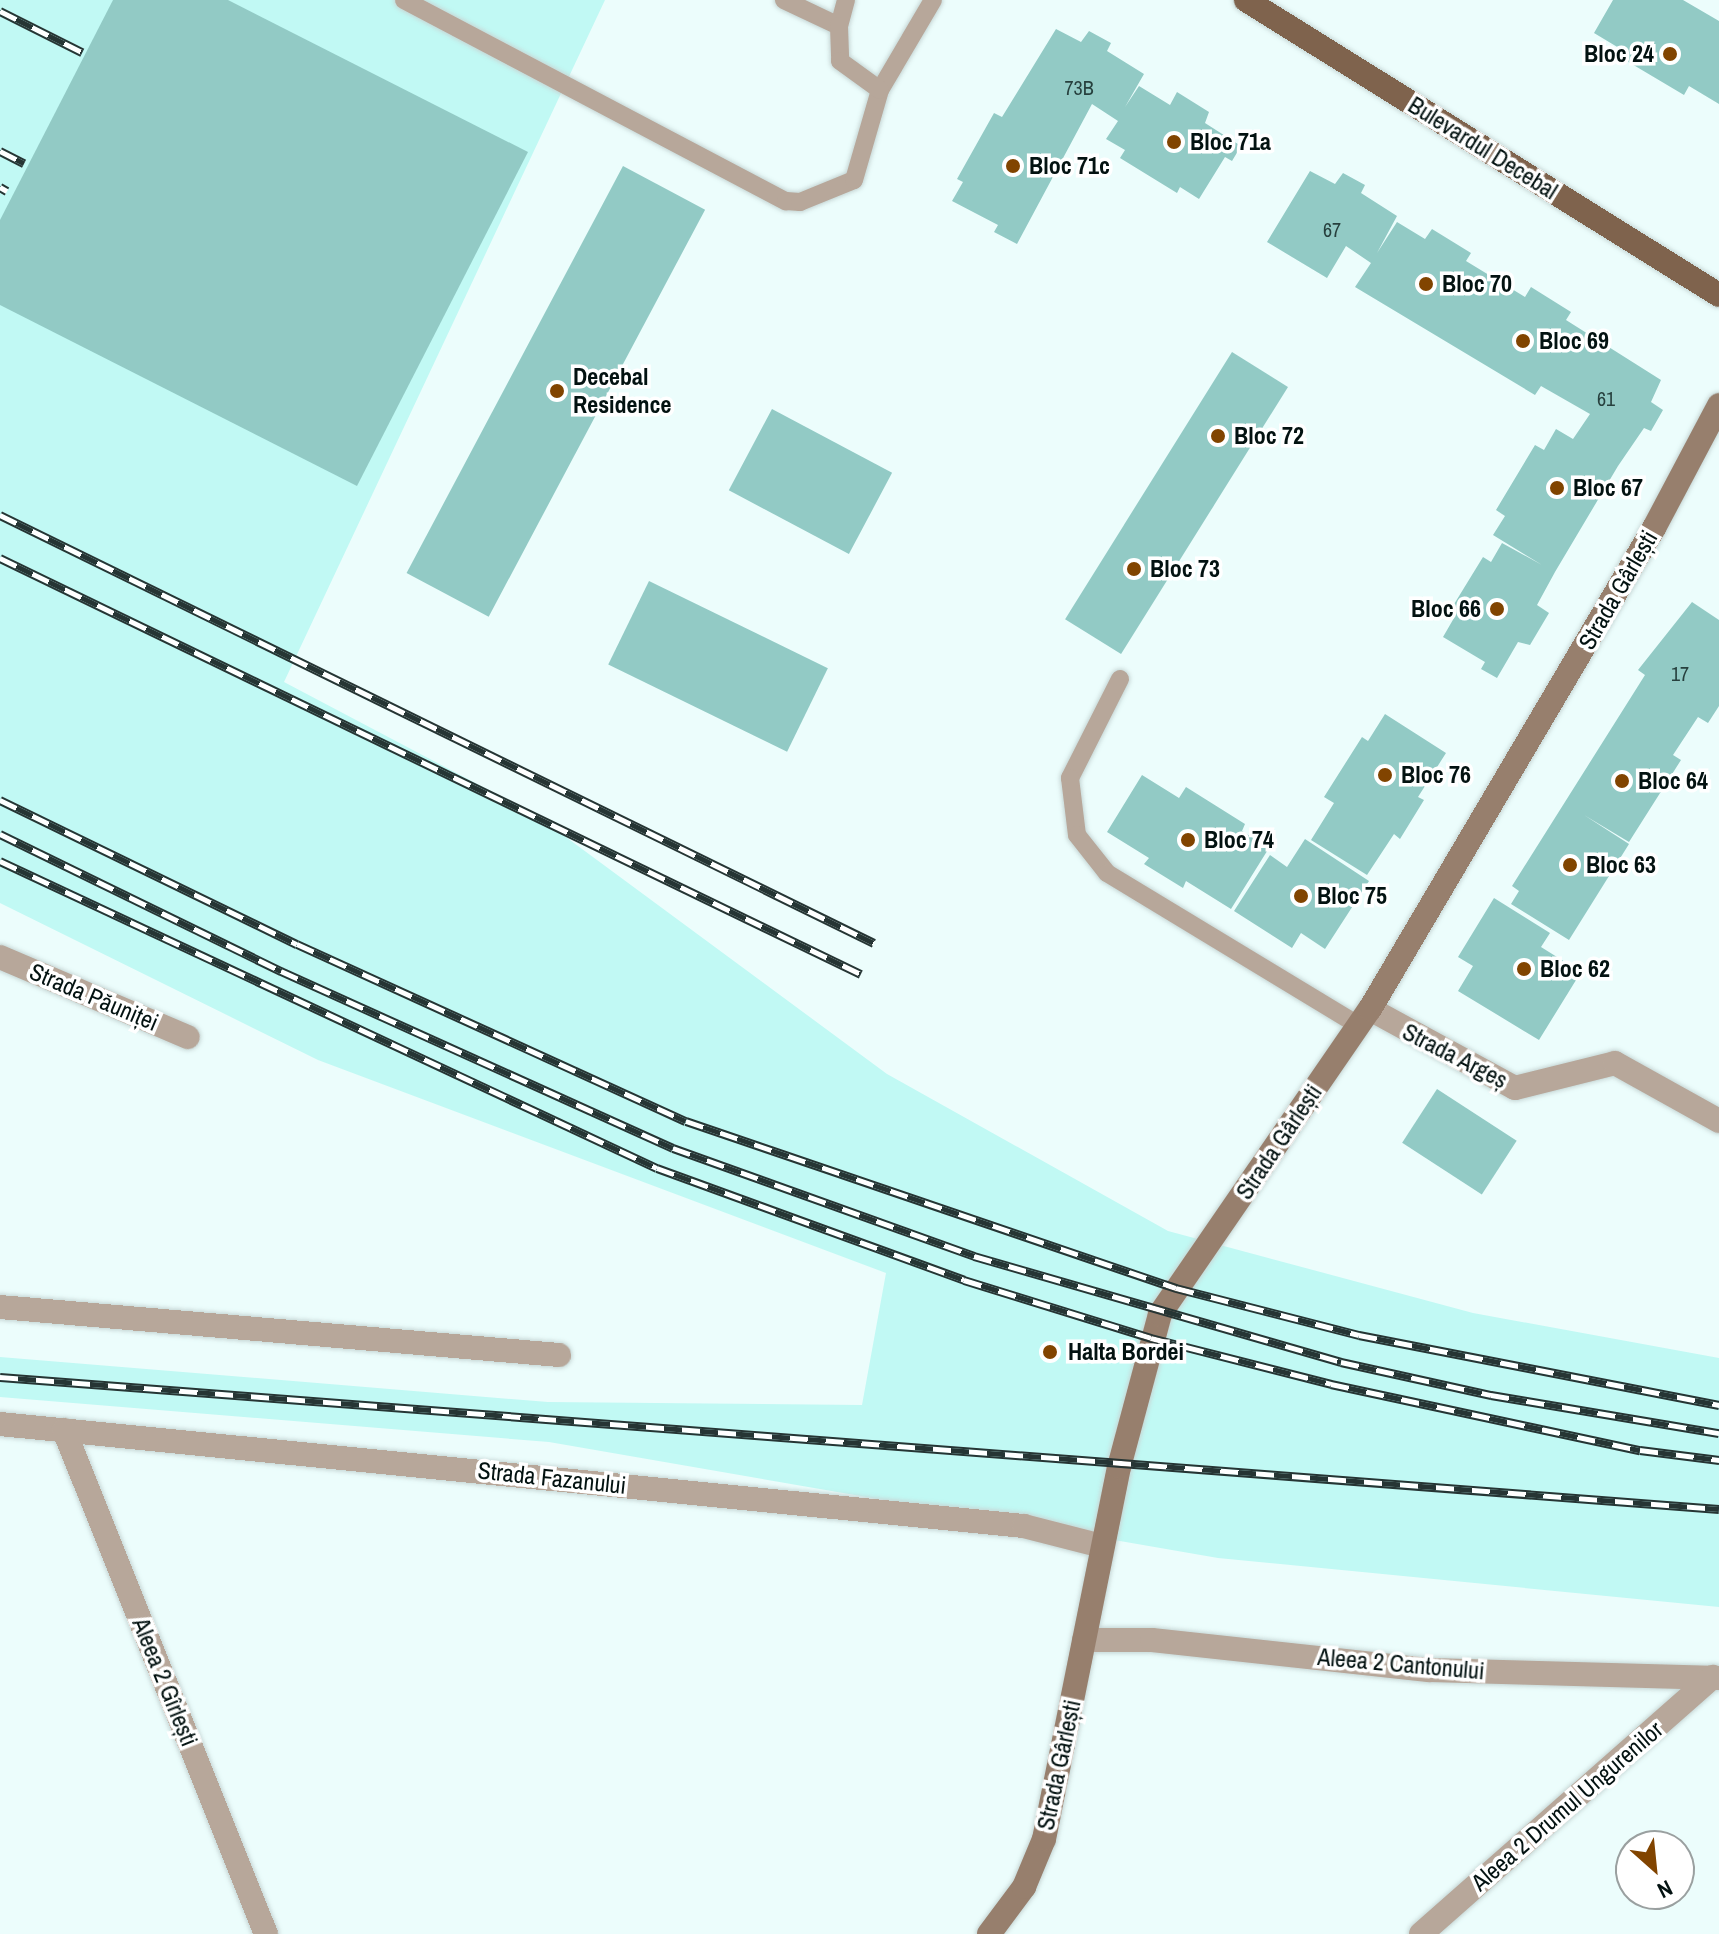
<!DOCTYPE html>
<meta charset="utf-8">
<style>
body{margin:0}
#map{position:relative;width:1719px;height:1934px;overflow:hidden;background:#ecfdfc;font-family:"Archivo Narrow",sans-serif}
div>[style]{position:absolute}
.built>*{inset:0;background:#c1f9f4}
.building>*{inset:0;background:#92cac5;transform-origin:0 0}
.roads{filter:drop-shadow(0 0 2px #c7d7d6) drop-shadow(0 0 2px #c7d7d6)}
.lane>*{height:18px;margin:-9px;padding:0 9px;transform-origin:9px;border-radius:9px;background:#b7a79a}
.street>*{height:24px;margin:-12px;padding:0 12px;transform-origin:12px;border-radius:12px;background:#b7a79a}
.secondary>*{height:24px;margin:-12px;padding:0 12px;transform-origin:12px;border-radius:12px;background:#977f6d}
.primary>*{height:24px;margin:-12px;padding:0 12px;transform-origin:12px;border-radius:12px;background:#7f634d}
.rail>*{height:9px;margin-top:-4.5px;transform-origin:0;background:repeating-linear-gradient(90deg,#fff 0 18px,#263534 0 36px);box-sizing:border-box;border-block:2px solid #263534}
.dots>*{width:22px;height:22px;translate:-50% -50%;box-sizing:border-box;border:4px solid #fff;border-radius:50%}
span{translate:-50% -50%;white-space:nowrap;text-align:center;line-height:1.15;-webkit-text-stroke:7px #fff;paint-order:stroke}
.number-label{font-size:20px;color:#27403e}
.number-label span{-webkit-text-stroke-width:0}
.poi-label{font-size:24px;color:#031211;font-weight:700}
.right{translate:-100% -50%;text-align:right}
.left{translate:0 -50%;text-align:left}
.street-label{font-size:24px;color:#031211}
.north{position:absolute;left:1615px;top:1830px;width:80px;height:80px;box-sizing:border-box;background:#fff;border:2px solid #9aa0a0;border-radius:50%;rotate:153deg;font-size:22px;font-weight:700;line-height:32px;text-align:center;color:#031211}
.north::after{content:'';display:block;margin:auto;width:28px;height:36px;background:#814400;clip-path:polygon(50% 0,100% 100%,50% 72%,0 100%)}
</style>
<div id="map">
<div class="built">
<i style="clip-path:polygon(0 0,605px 0,284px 682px,536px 815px,887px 1074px,1168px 1231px,1473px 1313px,1719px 1358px,1719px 1607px,1218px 1558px,549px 1442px,0 1397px,0 1357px,548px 1402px,862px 1405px,886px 1273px,318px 1060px,0 903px)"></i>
</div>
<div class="building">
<i style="clip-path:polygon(113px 0,228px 0,528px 152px,357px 486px,0 305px,0 220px)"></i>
<i style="clip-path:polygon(1613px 0,1683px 0,1719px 21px,1719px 104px,1689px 86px,1684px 95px,1620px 57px,1624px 51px,1594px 33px)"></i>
<i style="clip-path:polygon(1056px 29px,1081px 42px,1089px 31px,1111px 43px,1107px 51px,1144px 74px,1125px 107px,1139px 86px,1170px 105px,1177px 92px,1209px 112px,1205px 123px,1241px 146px,1232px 161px,1225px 157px,1199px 199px,1180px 187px,1177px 193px,1120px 158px,1125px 150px,1106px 139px,1118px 121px,1092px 104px,1017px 244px,994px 232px,998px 225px,952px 201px,963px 182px,957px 179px,994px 113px,1002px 117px)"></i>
<i style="left:623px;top:166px;width:93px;height:461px;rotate:28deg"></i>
<i style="clip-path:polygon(1310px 171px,1335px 184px,1343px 173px,1365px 185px,1361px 193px,1397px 216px,1377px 253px,1397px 222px,1425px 239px,1432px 229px,1471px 253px,1466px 261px,1525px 297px,1531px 287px,1571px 312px,1566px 320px,1661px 380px,1651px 402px,1663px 410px,1651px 431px,1644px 428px,1618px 466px,1555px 572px,1537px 605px,1549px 613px,1530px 645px,1518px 642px,1497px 678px,1481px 669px,1485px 662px,1443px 637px,1454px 618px,1448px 614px,1483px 557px,1491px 562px,1502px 543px,1542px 565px,1493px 535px,1505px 516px,1496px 510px,1535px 445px,1544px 450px,1556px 429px,1573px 439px,1590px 414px,1541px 386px,1535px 395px,1355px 287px,1371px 263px,1346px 246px,1327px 278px,1267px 242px)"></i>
<i style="left:1232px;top:352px;width:66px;height:315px;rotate:32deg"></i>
<i style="left:772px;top:409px;width:136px;height:92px;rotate:28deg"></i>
<i style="left:649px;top:581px;width:199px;height:93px;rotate:26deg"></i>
<i style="clip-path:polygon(1692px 602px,1719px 620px,1719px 706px,1708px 723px,1698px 717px,1673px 755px,1681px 760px,1629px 842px,1584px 815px,1629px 844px,1569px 940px,1511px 904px,1519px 891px,1512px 886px,1645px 675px,1638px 670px)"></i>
<i style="clip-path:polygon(1385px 714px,1446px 753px,1418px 797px,1424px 800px,1400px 839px,1394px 834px,1367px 875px,1311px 840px,1334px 803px,1324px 797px,1362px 737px,1368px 741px)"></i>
<i style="clip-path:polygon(1142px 775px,1179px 798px,1186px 787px,1245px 824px,1242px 831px,1269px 848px,1231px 909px,1186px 881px,1183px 888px,1144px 864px,1149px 858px,1107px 832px)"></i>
<i style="clip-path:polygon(1305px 839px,1369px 881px,1325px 949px,1301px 933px,1292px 948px,1234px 911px,1270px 855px,1287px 867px)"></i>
<i style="clip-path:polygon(1494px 898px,1550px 933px,1541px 947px,1581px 972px,1539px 1040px,1458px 991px,1473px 966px,1458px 957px)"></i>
<i style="left:1437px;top:1089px;width:95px;height:64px;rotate:33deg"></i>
</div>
<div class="roads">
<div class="lane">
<i style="left:404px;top:0;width:432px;rotate:27.8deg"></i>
<i style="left:786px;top:201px;width:14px;rotate:4deg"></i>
<i style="left:800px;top:202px;width:58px;rotate:-22.2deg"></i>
<i style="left:854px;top:180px;width:94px;rotate:-73.9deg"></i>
<i style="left:880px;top:90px;width:104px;rotate:-59.5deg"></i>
<i style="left:784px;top:0;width:61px;rotate:25.3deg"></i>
<i style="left:846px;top:0;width:27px;rotate:105deg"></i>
<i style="left:839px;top:26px;width:35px;rotate:88deg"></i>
<i style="left:840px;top:61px;width:49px;rotate:35.9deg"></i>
<i style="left:1120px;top:679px;width:111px;rotate:116.8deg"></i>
<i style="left:1070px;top:778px;width:57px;rotate:83deg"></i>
<i style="left:1077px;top:835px;width:48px;rotate:51.7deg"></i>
<i style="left:1107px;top:873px;width:293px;rotate:31.2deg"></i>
</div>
<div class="street">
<i style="left:0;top:957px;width:204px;rotate:23.1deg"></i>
<i style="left:1370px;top:1009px;width:165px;rotate:28.6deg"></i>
<i style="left:1515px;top:1088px;width:103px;rotate:-14deg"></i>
<i style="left:1615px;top:1063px;width:119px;rotate:29.1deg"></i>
<i style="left:0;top:1307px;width:561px;rotate:4.91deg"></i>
<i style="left:0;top:1424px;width:1029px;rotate:5.69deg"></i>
<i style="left:1024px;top:1526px;width:81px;rotate:14.4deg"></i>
<i style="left:64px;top:1430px;width:543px;rotate:68.16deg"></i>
<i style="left:1084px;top:1640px;width:68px"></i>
<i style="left:1152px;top:1640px;width:280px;rotate:6.2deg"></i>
<i style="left:1430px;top:1670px;width:289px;rotate:1.6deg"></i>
<i style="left:1421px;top:1934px;width:389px;rotate:-41.4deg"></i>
</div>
<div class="secondary">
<i style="left:989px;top:1934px;width:59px;rotate:-53.3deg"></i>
<i style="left:1024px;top:1887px;width:52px;rotate:-67.4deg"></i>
<i style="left:1044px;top:1839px;width:379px;rotate:-78.6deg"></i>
<i style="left:1119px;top:1467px;width:158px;rotate:-75deg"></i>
<i style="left:1160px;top:1314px;width:370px;rotate:-55.5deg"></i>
<i style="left:1370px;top:1009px;width:559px;rotate:-59.44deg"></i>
<i style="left:1654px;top:528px;width:139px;rotate:-62.1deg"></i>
</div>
<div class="primary">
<i style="left:1246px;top:0;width:557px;rotate:31.95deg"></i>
</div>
</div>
<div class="rail">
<i style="left:0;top:11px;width:92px;rotate:26.6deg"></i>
<i style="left:0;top:151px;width:27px;rotate:27deg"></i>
<i style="left:0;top:187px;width:8px;rotate:30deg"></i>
<i style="left:0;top:515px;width:973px;rotate:26.09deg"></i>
<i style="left:0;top:558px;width:956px;rotate:25.79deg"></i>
<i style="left:0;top:800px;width:330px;rotate:25.9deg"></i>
<i style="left:297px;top:944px;width:427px;rotate:24.5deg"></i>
<i style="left:686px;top:1121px;width:518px;rotate:18.82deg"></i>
<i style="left:1176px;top:1288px;width:189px;rotate:14.4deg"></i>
<i style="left:1359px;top:1335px;width:367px;rotate:11deg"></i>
<i style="left:0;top:834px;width:313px;rotate:26deg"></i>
<i style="left:281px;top:971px;width:430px;rotate:24.3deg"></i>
<i style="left:673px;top:1148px;width:320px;rotate:19.7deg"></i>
<i style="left:974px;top:1256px;width:382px;rotate:16.1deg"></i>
<i style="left:1341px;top:1362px;width:154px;rotate:12.4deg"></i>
<i style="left:1491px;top:1395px;width:231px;rotate:9.5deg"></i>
<i style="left:0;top:861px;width:725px;rotate:25.05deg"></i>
<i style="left:657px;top:1168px;width:327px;rotate:20deg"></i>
<i style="left:964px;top:1280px;width:196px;rotate:17.2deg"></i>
<i style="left:1151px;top:1338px;width:186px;rotate:14.3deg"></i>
<i style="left:1331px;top:1384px;width:316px;rotate:12.1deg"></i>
<i style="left:1640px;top:1450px;width:80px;rotate:7.2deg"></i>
<i style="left:0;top:1377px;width:1724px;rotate:4.39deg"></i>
</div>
<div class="dots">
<i style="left:1670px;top:54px;background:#814400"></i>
<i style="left:1174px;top:142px;background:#814400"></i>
<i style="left:1013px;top:166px;background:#814400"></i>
<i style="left:1426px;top:284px;background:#814400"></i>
<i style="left:1523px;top:341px;background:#814400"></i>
<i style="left:557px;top:391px;background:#814400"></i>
<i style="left:1218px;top:436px;background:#814400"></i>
<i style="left:1557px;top:488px;background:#814400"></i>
<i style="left:1134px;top:569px;background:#814400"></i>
<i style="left:1497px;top:609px;background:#814400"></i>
<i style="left:1385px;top:775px;background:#814400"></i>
<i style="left:1622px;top:781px;background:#814400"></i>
<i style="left:1188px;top:840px;background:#814400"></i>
<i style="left:1570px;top:865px;background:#814400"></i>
<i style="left:1301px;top:896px;background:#814400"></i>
<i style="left:1524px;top:969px;background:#814400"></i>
<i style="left:1050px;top:1352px;background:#814400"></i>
</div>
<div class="number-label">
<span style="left:1079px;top:87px">73B</span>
<span style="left:1332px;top:229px">67</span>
<span style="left:1606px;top:398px">61</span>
<span style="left:1680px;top:673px">17</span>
</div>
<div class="poi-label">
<span class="right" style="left:1654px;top:54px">Bloc 24</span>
<span class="left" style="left:1190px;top:142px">Bloc 71a</span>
<span class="left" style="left:1029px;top:166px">Bloc 71c</span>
<span class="left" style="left:1442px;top:284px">Bloc 70</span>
<span class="left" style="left:1539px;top:341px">Bloc 69</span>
<span class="left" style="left:573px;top:391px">Decebal<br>Residence</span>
<span class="left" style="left:1234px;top:436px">Bloc 72</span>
<span class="left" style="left:1573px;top:488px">Bloc 67</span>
<span class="left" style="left:1150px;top:569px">Bloc 73</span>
<span class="right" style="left:1481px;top:609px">Bloc 66</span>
<span class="left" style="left:1401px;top:775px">Bloc 76</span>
<span class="left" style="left:1638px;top:781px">Bloc 64</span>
<span class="left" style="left:1204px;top:840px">Bloc 74</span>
<span class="left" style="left:1586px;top:865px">Bloc 63</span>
<span class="left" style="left:1317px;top:896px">Bloc 75</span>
<span class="left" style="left:1540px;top:969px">Bloc 62</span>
<span class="left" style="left:1068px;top:1352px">Halta Bordei</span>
</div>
<div class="street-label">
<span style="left:1483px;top:148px;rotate:32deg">Bulevardul Decebal</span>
<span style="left:1618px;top:590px;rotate:-60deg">Strada Gârlești</span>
<span style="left:94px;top:997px;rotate:23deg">Strada Păuniței</span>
<span style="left:1455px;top:1056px;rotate:27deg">Strada Argeș</span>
<span style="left:1279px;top:1142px;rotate:-56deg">Strada Gârlești</span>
<span style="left:552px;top:1478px;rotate:6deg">Strada Fazanului</span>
<span style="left:1401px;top:1664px;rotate:5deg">Aleea 2 Cantonului</span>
<span style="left:165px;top:1682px;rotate:68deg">Aleea 2 Gîrlești</span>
<span style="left:1059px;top:1765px;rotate:-78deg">Strada Gârlești</span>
<span style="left:1567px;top:1806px;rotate:-41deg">Aleea 2 Drumul Ungurenilor</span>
</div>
<div class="north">N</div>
</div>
